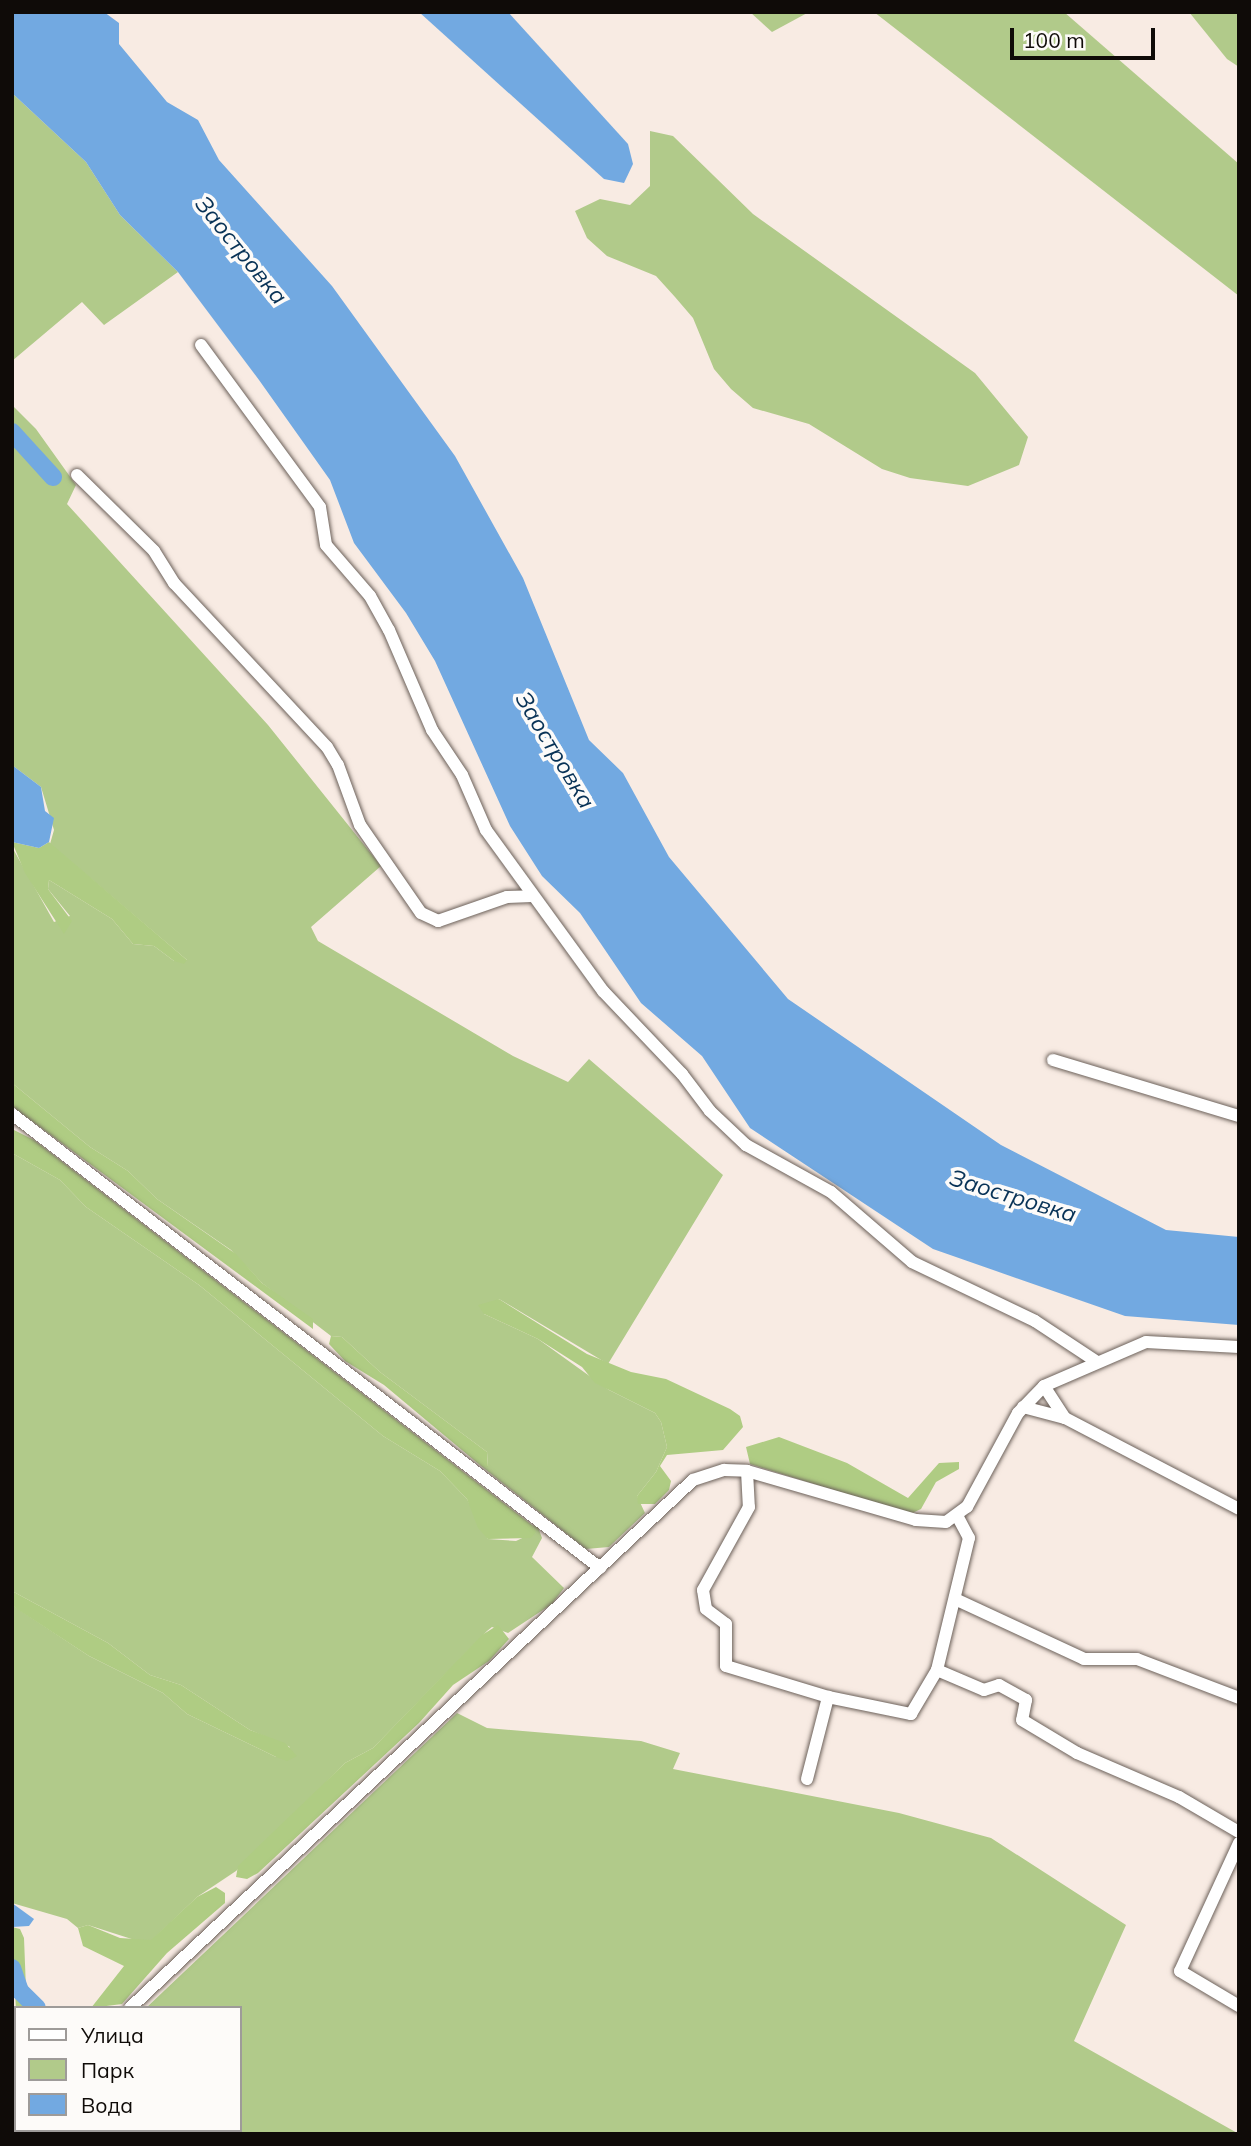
<!DOCTYPE html>
<meta charset="utf-8">
<style>
body{margin:0}
#map{position:relative;width:1251px;height:2146px;overflow:hidden;background:#f8ebe3;font-family:Mulish,sans-serif}
div>[style]{position:absolute}
.green>*{inset:0;background:#b1ca8a}
.forest>*{inset:0;background:#afcc83}
.water>*{inset:0;background:#72a9e1}
.river>*{height:18px;margin:-9px;padding:0 9px;transform-origin:9px;border-radius:9px;background:#72a9e1}
.roads{filter:drop-shadow(0 0 2px #6c615a) drop-shadow(0 0 2px #6c615a)}
.minor>*{height:12px;margin:-6px;padding:0 6px;transform-origin:6px;border-radius:6px;background:#fff}
span{translate:-50% -50%;white-space:nowrap;text-align:center;line-height:1.15;-webkit-text-stroke:7px #fdfbf9;paint-order:stroke}
.water-label{font-size:23px;color:#083256;font-style:italic}
.frame{position:absolute;inset:0;border:14px solid #0f0b08;pointer-events:none}
.legend{position:absolute;left:14px;top:2006px;width:228px;height:126px;box-sizing:border-box;background:#fdfbf9;border:2px solid #9e9b99;margin:0;padding:9px 12px;list-style:none;font-size:21px;color:#0f0b08}
.legend li{display:flex;align-items:center;gap:14px;height:35px}
.legend b{width:35px;border:2px solid #9e9b99}
.scale{position:absolute;left:1010px;top:28px;width:145px;height:32px;box-sizing:border-box;border:4px solid #0f0b08;border-top:0;padding-left:9px;font-size:21px;line-height:24px;white-space:nowrap;color:#0f0b08;-webkit-text-stroke:5px #fdfbf9;paint-order:stroke}
</style>
<div id="map">
<div class="green">
<i style="clip-path:polygon(750px 12px,809px 12px,772px 32px)"></i>
<i style="clip-path:polygon(874px 12px,1064px 12px,1239px 164px,1239px 296px)"></i>
<i style="clip-path:polygon(1189px 12px,1239px 12px,1239px 67px,1227px 59px)"></i>
<i style="clip-path:polygon(12px 93px,86px 162px,120px 215px,178px 272px,104px 325px,82px 302px,12px 361px)"></i>
<i style="clip-path:polygon(650px 131px,673px 136px,753px 214px,975px 373px,1028px 437px,1019px 465px,968px 486px,910px 478px,882px 469px,809px 424px,753px 408px,731px 389px,714px 369px,693px 318px,675px 297px,656px 276px,607px 256px,587px 238px,575px 211px,600px 199px,630px 205px,650px 186px)"></i>
<i style="clip-path:polygon(12px 405px,36px 429px,76px 485px,67px 504px,268px 725px,381px 866px,311px 927px,318px 941px,513px 1056px,568px 1082px,589px 1059px,723px 1175px,608px 1364px,499px 1299px,484px 1314px,538px 1339px,609px 1390px,655px 1413px,661px 1422px,667px 1447px,656px 1472px,637px 1496px,645px 1513px,609px 1547px,586px 1549px,481px 1466px,488px 1466px,487px 1452px,380px 1372px,342px 1337px,331px 1336px,262px 1283px,231px 1250px,157px 1199px,128px 1171px,90px 1147px,12px 1083px,12px 847px,54px 922px,70px 916px,48px 889px,49px 880px,112px 919px,133px 944px,154px 946px,174px 961px,187px 960px,50px 844px,54px 830px,41px 787px,12px 765px)"></i>
<i style="clip-path:polygon(12px 1153px,60px 1180px,86px 1207px,199px 1285px,383px 1436px,440px 1471px,467px 1499px,488px 1539px,516px 1541px,535px 1532px,532px 1525px,538px 1527px,542px 1538px,532px 1557px,564px 1588px,552px 1604px,508px 1633px,492px 1627px,487px 1631px,373px 1748px,345px 1763px,236px 1871px,197px 1897px,152px 1940px,141px 1942px,88px 1925px,78px 1928px,67px 1919px,12px 1903px,12px 1605px,89px 1656px,163px 1693px,187px 1714px,276px 1757px,290px 1747px,250px 1730px,181px 1685px,150px 1675px,108px 1643px,12px 1591px)"></i>
<i style="clip-path:polygon(457px 1713px,487px 1728px,641px 1741px,680px 1753px,673px 1769px,899px 1813px,991px 1838px,1126px 1925px,1074px 2041px,1239px 2134px,32px 2134px,240px 2130px,240px 2008px,146px 2008px)"></i>
</div>
<div class="forest">
<i style="clip-path:polygon(12px 842px,39px 848px,49px 842px,187px 960px,184px 964px,174px 961px,154px 946px,133px 944px,112px 919px,49px 880px,48px 889px,72px 921px,64px 934px,25px 873px)"></i>
<i style="clip-path:polygon(12px 1083px,90px 1147px,128px 1171px,157px 1199px,236px 1254px,262px 1283px,313px 1319px,313px 1329px,17px 1110px,12px 1105px)"></i>
<i style="clip-path:polygon(12px 1129px,34px 1140px,532px 1525px,536px 1532px,531px 1538px,488px 1539px,478px 1528px,467px 1499px,440px 1471px,383px 1436px,199px 1285px,86px 1207px,60px 1180px,12px 1153px)"></i>
<i style="clip-path:polygon(499px 1299px,587px 1354px,631px 1372px,666px 1379px,730px 1409px,740px 1416px,743px 1427px,723px 1450px,667px 1455px,660px 1466px,671px 1481px,669px 1490px,655px 1504px,638px 1504px,637px 1496px,656px 1472px,667px 1447px,661px 1422px,655px 1413px,595px 1383px,582px 1367px,538px 1339px,484px 1314px,478px 1305px)"></i>
<i style="clip-path:polygon(331px 1336px,342px 1337px,380px 1372px,487px 1452px,488px 1467px,481px 1466px,384px 1385px,345px 1361px,329px 1344px)"></i>
<i style="clip-path:polygon(779px 1437px,847px 1463px,908px 1498px,939px 1463px,959px 1462px,959px 1469px,936px 1482px,921px 1509px,910px 1514px,750px 1464px,746px 1447px)"></i>
<i style="clip-path:polygon(12px 1591px,108px 1643px,150px 1675px,181px 1685px,250px 1730px,285px 1743px,297px 1756px,287px 1761px,276px 1757px,187px 1714px,163px 1693px,89px 1656px,17px 1609px,12px 1605px)"></i>
<i style="clip-path:polygon(498px 1625px,509px 1639px,489px 1661px,453px 1685px,419px 1723px,258px 1873px,247px 1879px,236px 1877px,238px 1866px,345px 1763px,373px 1748px,482px 1635px)"></i>
<i style="clip-path:polygon(216px 1887px,225px 1893px,225px 1903px,167px 1953px,122px 2004px,91px 2008px,124px 1966px,83px 1946px,78px 1928px,88px 1925px,120px 1938px,151px 1940px,197px 1897px)"></i>
<i style="clip-path:polygon(12px 1927px,20px 1929px,24px 1938px,26px 1989px,33px 2008px,16px 2011px)"></i>
</div>
<div class="water">
<i style="clip-path:polygon(12px 12px,104px 12px,119px 23px,119px 44px,167px 102px,198px 120px,219px 160px,332px 286px,455px 456px,523px 578px,589px 740px,623px 773px,669px 857px,788px 999px,1001px 1145px,1166px 1230px,1239px 1237px,1239px 1325px,1125px 1316px,933px 1249px,750px 1128px,702px 1056px,641px 1003px,580px 913px,542px 876px,510px 826px,435px 661px,406px 613px,354px 543px,330px 480px,259px 380px,178px 272px,120px 215px,86px 162px,12px 93px)"></i>
<i style="clip-path:polygon(419px 12px,508px 12px,628px 144px,633px 164px,624px 183px,604px 179px)"></i>
<i style="clip-path:polygon(12px 765px,41px 787px,45px 811px,54px 818px,49px 842px,39px 848px,12px 842px)"></i>
<i style="clip-path:polygon(12px 1903px,34px 1919px,29px 1926px,12px 1927px)"></i>
</div>
<div class="river">
<i style="left:12px;top:432px;width:61px;rotate:47.7deg"></i>
<i style="left:12px;top:1968px;width:24px;rotate:71deg"></i>
<i style="left:20px;top:1991px;width:24px;rotate:45deg"></i>
</div>
<div class="roads">
<div class="minor">
<i style="left:201px;top:345px;width:201px;rotate:53.7deg"></i>
<i style="left:320px;top:507px;width:38px;rotate:81deg"></i>
<i style="left:326px;top:545px;width:67px;rotate:49.2deg"></i>
<i style="left:370px;top:596px;width:39px;rotate:61deg"></i>
<i style="left:389px;top:630px;width:109px;rotate:66.7deg"></i>
<i style="left:432px;top:730px;width:54px;rotate:56.3deg"></i>
<i style="left:462px;top:775px;width:60px;rotate:66.4deg"></i>
<i style="left:486px;top:830px;width:199px;rotate:54deg"></i>
<i style="left:603px;top:991px;width:115px;rotate:46.4deg"></i>
<i style="left:682px;top:1074px;width:46px;rotate:52.9deg"></i>
<i style="left:710px;top:1111px;width:50px;rotate:43.4deg"></i>
<i style="left:746px;top:1145px;width:97px;rotate:28.9deg"></i>
<i style="left:831px;top:1192px;width:107px;rotate:40.8deg"></i>
<i style="left:912px;top:1262px;width:136px;rotate:25.6deg"></i>
<i style="left:1035px;top:1321px;width:74px;rotate:33.5deg"></i>
<i style="left:77px;top:475px;width:108px;rotate:44.6deg"></i>
<i style="left:154px;top:551px;width:38px;rotate:58deg"></i>
<i style="left:174px;top:583px;width:224px;rotate:47deg"></i>
<i style="left:327px;top:747px;width:21px;rotate:59deg"></i>
<i style="left:338px;top:765px;width:64px;rotate:69.9deg"></i>
<i style="left:360px;top:825px;width:107px;rotate:55.3deg"></i>
<i style="left:421px;top:913px;width:19px;rotate:25deg"></i>
<i style="left:438px;top:921px;width:73px;rotate:-19.2deg"></i>
<i style="left:507px;top:897px;width:25px;rotate:-2deg"></i>
<i style="left:1053px;top:1060px;width:194px;rotate:16.8deg"></i>
<i style="left:12px;top:1114px;width:743px;rotate:37.67deg"></i>
<i style="left:1044px;top:1386px;width:38px;rotate:57deg"></i>
<i style="left:1065px;top:1418px;width:196px;rotate:27.6deg"></i>
<i style="left:1023px;top:1407px;width:43px;rotate:14.7deg"></i>
<i style="left:747px;top:1471px;width:36px;rotate:87deg"></i>
<i style="left:749px;top:1507px;width:95px;rotate:119deg"></i>
<i style="left:703px;top:1590px;width:19px;rotate:81deg"></i>
<i style="left:706px;top:1609px;width:25px;rotate:37deg"></i>
<i style="left:726px;top:1624px;width:42px;rotate:90deg"></i>
<i style="left:726px;top:1666px;width:107px;rotate:16.9deg"></i>
<i style="left:955px;top:1599px;width:142px;rotate:24.9deg"></i>
<i style="left:1084px;top:1659px;width:53px"></i>
<i style="left:1137px;top:1659px;width:109px;rotate:20.9deg"></i>
<i style="left:937px;top:1670px;width:51px;rotate:23.1deg"></i>
<i style="left:984px;top:1690px;width:16px;rotate:-18deg"></i>
<i style="left:999px;top:1685px;width:31px;rotate:29deg"></i>
<i style="left:1026px;top:1700px;width:20px;rotate:101deg"></i>
<i style="left:1022px;top:1720px;width:64px;rotate:31deg"></i>
<i style="left:1077px;top:1753px;width:111px;rotate:23.3deg"></i>
<i style="left:1179px;top:1797px;width:69px;rotate:30.3deg"></i>
<i style="left:807px;top:1779px;width:85px;rotate:-75.6deg"></i>
<i style="left:828px;top:1697px;width:85px;rotate:11.6deg"></i>
<i style="left:911px;top:1714px;width:51px;rotate:-59.4deg"></i>
<i style="left:937px;top:1670px;width:136px;rotate:-76.4deg"></i>
<i style="left:969px;top:1538px;width:24px;rotate:-118deg"></i>
<i style="left:1239px;top:1843px;width:141px;rotate:114.7deg"></i>
<i style="left:1180px;top:1971px;width:69px;rotate:30.7deg"></i>
<i style="left:130px;top:2008px;width:772px;rotate:-43.16deg"></i>
<i style="left:693px;top:1480px;width:33px;rotate:-18deg"></i>
<i style="left:724px;top:1470px;width:23px;rotate:2deg"></i>
<i style="left:747px;top:1471px;width:176px;rotate:16.2deg"></i>
<i style="left:916px;top:1520px;width:30px;rotate:4deg"></i>
<i style="left:946px;top:1522px;width:26px;rotate:-36deg"></i>
<i style="left:967px;top:1507px;width:107px;rotate:-61.5deg"></i>
<i style="left:1018px;top:1413px;width:37px;rotate:-46deg"></i>
<i style="left:1044px;top:1386px;width:111px;rotate:-23.3deg"></i>
<i style="left:1146px;top:1342px;width:93px;rotate:3.1deg"></i>
<i style="left:12px;top:2021px;width:5px;rotate:37deg"></i>
<i style="left:22px;top:2134px;width:4px;rotate:-63deg"></i>
</div>
</div>
<div class="water-label">
<span style="left:241px;top:250px;rotate:51deg">Заостровка</span>
<span style="left:555px;top:750px;rotate:59deg">Заостровка</span>
<span style="left:1013px;top:1196px;rotate:17deg">Заостровка</span>
</div>
<div class="frame"></div>
<ul class="legend">
<li><b style="height:9px;background:#fff"></b>Улица</li>
<li><b style="height:19px;background:#b1ca8a"></b>Парк</li>
<li><b style="height:19px;background:#72a9e1"></b>Вода</li>
</ul>
<div class="scale">100 m</div>
</div>
